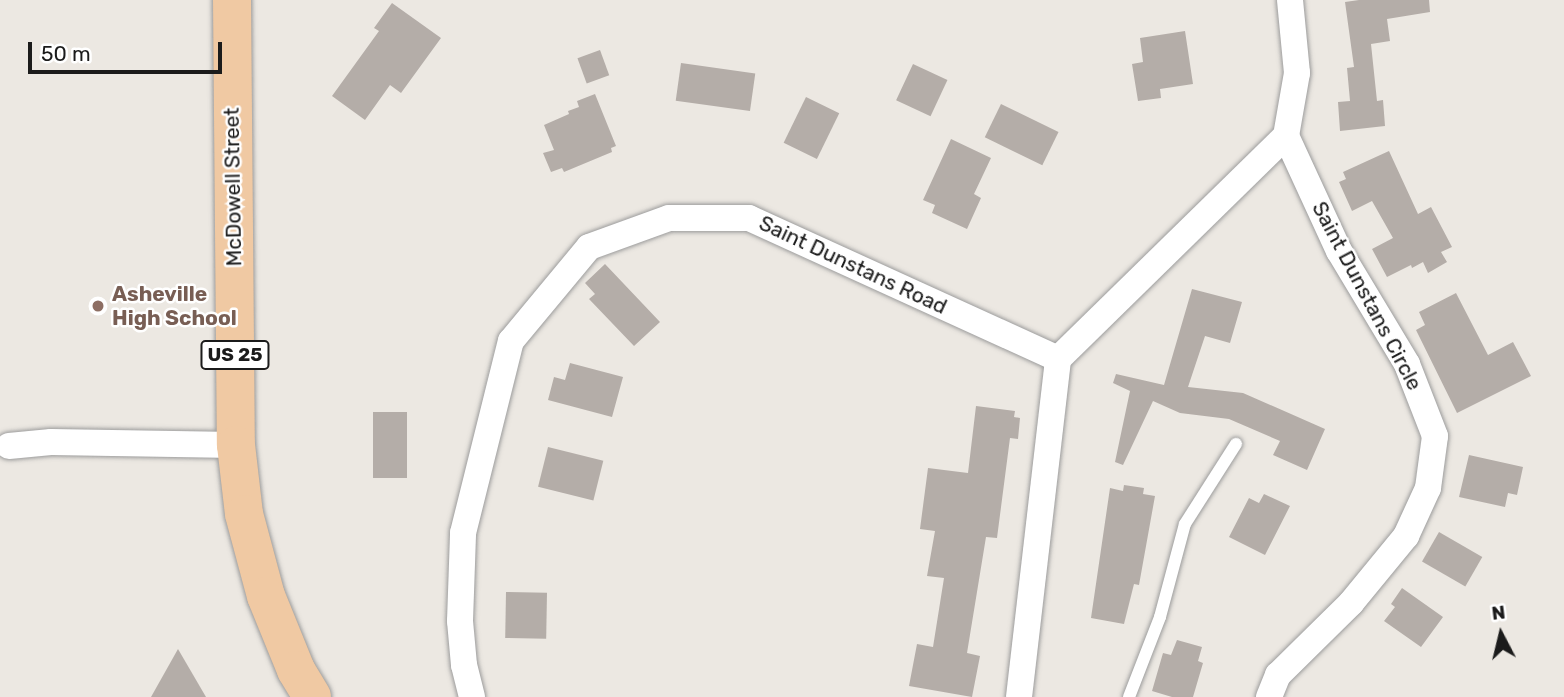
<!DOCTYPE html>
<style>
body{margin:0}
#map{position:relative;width:1564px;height:697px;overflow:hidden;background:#ece8e2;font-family:Rubik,sans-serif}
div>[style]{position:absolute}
.building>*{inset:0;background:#b4ada8;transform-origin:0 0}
.roads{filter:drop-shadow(0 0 2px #9c9c9c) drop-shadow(0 0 2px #9c9c9c)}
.lane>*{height:12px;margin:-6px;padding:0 6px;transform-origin:6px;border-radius:6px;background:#fff}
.street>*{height:26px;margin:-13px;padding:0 13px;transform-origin:13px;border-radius:13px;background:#fff}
.primary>*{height:38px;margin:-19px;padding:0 19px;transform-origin:19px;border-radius:19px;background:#f0c9a3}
.dots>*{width:19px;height:19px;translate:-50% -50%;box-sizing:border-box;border:4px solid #fff;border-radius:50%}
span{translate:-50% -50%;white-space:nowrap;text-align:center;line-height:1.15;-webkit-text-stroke:5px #fff;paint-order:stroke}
.shield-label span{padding:2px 5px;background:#fff;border:2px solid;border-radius:5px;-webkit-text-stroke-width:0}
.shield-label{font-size:19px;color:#1b1b1b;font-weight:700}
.street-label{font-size:21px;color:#1b1b1b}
.education-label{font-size:21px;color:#785e54;font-weight:700}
.left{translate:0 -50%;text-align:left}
.north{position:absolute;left:1466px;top:599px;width:70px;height:70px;-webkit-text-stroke:5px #fff;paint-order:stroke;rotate:353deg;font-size:19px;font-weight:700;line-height:28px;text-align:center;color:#1b1b1b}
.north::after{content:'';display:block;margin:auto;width:24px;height:32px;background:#1b1b1b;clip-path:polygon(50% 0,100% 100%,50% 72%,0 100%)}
.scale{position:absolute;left:28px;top:42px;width:194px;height:32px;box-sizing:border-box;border:4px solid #1b1b1b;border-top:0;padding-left:9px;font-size:21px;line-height:24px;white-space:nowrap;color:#1b1b1b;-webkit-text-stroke:5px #fff;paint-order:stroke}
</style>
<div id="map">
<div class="building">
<i style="clip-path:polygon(1359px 0,1429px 0,1430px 12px,1387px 19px,1390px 41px,1371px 44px,1377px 101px,1383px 100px,1385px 126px,1340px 131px,1338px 102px,1350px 101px,1347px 68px,1354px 67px,1345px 2px)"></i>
<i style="clip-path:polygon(392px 3px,441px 38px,401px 93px,390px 85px,365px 120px,332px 96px,379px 31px,374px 28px)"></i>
<i style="clip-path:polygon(1185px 31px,1193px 84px,1160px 89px,1161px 98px,1138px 101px,1132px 64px,1143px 62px,1140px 38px)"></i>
<i style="left:600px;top:50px;width:27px;height:24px;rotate:70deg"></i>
<i style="left:681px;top:63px;width:75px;height:38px;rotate:8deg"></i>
<i style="left:913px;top:64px;width:38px;height:40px;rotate:25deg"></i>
<i style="clip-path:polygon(595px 94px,616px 146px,611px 148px,612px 152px,564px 172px,562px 168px,551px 172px,543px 153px,554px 150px,544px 125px,569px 114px,568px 111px,579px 107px,577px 101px)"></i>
<i style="left:806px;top:97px;width:37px;height:51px;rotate:26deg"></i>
<i style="left:1001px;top:104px;width:64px;height:37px;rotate:26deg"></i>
<i style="clip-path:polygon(951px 139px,991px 158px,974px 194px,981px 198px,967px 229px,932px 213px,935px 205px,923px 200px)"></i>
<i style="clip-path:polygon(1389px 151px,1418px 214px,1431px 207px,1452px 247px,1441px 252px,1447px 262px,1428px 273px,1423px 262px,1412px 268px,1411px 265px,1387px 277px,1372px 249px,1393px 238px,1372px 201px,1352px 211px,1339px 182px,1346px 179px,1343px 172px)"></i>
<i style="clip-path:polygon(605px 264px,660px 322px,634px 346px,589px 299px,595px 294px,585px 283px)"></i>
<i style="clip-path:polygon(1192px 289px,1242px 302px,1230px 343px,1205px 336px,1188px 387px,1243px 393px,1325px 429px,1307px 470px,1273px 455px,1280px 441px,1229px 419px,1180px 413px,1153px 401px,1123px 465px,1115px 462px,1130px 391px,1113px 383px,1116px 374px,1164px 385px)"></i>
<i style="clip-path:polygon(1456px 293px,1488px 355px,1513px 342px,1531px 376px,1457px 413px,1416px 330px,1425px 325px,1419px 312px)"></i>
<i style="clip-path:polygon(570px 363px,623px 377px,612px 417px,548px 400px,554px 377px,565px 380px)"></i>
<i style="clip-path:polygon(976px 406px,1015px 411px,1014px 417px,1020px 418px,1018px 439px,1010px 438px,997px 538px,986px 537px,967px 653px,980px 656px,972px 697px,909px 686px,917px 644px,933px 647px,944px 578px,927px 576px,935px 531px,920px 529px,928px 468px,968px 473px)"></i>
<i style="left:373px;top:412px;width:34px;height:66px"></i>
<i style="left:548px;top:447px;width:57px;height:41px;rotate:14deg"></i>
<i style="clip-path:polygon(1469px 455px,1523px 467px,1517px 495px,1508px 493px,1505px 507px,1459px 497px)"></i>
<i style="clip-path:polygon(1124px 485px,1144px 488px,1143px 494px,1155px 496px,1139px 585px,1134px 584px,1124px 624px,1091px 618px,1110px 488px,1123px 491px)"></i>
<i style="clip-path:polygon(1264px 494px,1290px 506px,1265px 555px,1229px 537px,1249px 498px,1259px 503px)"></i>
<i style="left:1439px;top:532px;width:50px;height:34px;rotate:30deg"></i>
<i style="clip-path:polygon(1402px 588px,1443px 617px,1421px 647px,1384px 621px,1395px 607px,1391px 604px)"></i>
<i style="left:506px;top:592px;width:41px;height:46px;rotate:1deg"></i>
<i style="clip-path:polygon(1177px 640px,1202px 647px,1198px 661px,1203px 663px,1193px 697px,1172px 697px,1152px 691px,1163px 653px,1171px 655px)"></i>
<i style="clip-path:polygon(178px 649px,206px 697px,151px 697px)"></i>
</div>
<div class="roads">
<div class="lane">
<i style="left:1129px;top:697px;width:86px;rotate:-68.8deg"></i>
<i style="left:1160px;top:617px;width:96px;rotate:-75deg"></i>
<i style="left:1185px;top:524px;width:95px;rotate:-57.5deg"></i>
</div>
<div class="street">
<i style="left:9px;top:446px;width:42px;rotate:-5.4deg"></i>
<i style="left:51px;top:442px;width:185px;rotate:0.9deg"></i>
<i style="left:472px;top:697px;width:33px;rotate:-104deg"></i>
<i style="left:464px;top:665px;width:44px;rotate:-95.2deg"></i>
<i style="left:460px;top:621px;width:88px;rotate:-88deg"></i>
<i style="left:463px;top:533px;width:198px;rotate:-76deg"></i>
<i style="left:511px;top:341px;width:122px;rotate:-50.3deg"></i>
<i style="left:589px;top:247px;width:85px;rotate:-19.9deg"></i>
<i style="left:669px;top:218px;width:80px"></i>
<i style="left:749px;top:218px;width:340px;rotate:24.5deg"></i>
<i style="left:1058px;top:359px;width:319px;rotate:-44.4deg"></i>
<i style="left:1286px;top:136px;width:64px;rotate:-80.1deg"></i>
<i style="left:1297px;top:73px;width:73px;rotate:-95.5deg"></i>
<i style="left:1019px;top:697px;width:340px;rotate:-83.4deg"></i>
<i style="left:1269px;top:697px;width:24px;rotate:-68deg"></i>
<i style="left:1278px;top:675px;width:103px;rotate:-44.6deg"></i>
<i style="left:1351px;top:603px;width:87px;rotate:-50.6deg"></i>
<i style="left:1406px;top:536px;width:53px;rotate:-65.4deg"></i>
<i style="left:1428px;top:488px;width:52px;rotate:-82.3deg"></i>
<i style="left:1435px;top:436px;width:77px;rotate:-111.3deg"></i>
<i style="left:1407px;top:364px;width:132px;rotate:-121deg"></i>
<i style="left:1339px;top:251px;width:127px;rotate:-114.7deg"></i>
</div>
<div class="primary">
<i style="left:232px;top:0;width:445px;rotate:89.5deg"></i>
<i style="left:236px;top:445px;width:69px;rotate:83.4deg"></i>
<i style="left:244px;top:514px;width:85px;rotate:75deg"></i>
<i style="left:266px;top:596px;width:80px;rotate:67.9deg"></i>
<i style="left:296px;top:670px;width:31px;rotate:59deg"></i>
</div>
</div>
<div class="dots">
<i style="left:98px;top:306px;background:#8d6e63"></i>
</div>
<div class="shield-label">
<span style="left:235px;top:355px">US 25</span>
</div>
<div class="street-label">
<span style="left:233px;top:187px;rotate:-91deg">McDowell Street</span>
<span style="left:853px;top:265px;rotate:25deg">Saint Dunstans Road</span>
<span style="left:1367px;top:296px;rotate:62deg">Saint Dunstans Circle</span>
</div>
<div class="education-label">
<span class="left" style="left:112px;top:306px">Asheville<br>High School</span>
</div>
<div class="north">N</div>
<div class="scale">50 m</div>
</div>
